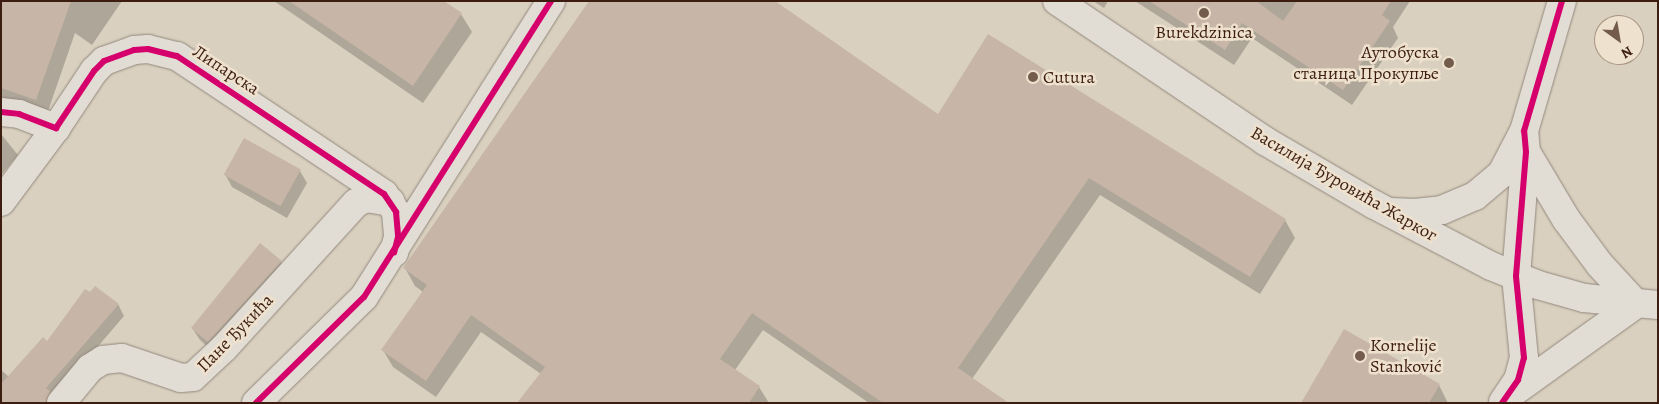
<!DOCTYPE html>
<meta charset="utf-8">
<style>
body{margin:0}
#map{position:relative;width:1659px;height:404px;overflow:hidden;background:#dad0bf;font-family:Alegreya,serif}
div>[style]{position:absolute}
.shadow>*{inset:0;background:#0003}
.building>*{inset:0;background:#c7b6a7;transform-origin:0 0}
.roads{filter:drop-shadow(0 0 1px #92887e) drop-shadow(0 0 1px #92887e)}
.street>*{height:28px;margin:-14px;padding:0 14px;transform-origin:14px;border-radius:14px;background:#e2ddd4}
.secondary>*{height:28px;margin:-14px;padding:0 14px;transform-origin:14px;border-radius:14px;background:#e2ddd4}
.cycleway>*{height:6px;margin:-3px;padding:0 3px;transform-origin:3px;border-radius:3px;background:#d6006c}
.dots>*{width:14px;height:14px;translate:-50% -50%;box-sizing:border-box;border:2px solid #eee2ce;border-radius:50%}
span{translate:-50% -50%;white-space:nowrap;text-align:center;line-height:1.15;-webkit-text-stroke:5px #eee2ce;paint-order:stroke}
.poi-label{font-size:18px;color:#3d1d10}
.right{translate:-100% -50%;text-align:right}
.left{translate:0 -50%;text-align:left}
.street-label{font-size:18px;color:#3d1d10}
.frame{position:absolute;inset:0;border:2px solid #3d1d10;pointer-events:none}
.north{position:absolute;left:1594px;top:15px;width:50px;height:50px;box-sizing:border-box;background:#eee2ce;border:1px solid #a79382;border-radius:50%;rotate:148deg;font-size:14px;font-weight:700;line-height:20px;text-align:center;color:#3d1d10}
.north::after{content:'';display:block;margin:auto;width:18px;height:22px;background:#745c4d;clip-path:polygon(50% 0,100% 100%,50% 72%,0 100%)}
</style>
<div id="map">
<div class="shadow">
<i style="clip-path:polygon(4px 1px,122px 1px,92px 45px,75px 33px,46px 117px,1px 101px,1px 5px)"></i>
<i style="clip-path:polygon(274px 1px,442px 1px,461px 14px,472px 32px,423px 103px)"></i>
<i style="clip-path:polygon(1093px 1px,1108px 1px,1104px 8px)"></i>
<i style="clip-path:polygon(1135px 1px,1410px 1px,1393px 27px,1398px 38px,1352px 105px,1252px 38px,1234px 65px)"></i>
<i style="clip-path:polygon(939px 116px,1285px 220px,1295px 238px,1260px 294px,1100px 195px,972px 379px,1007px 403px,869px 403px,763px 330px,735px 370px,759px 387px,769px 403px,519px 403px,541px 374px,481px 332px,436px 397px,393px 367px,383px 350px,423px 292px,415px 286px,405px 268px)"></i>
<i style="clip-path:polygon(1px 134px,18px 155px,1px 175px)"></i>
<i style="clip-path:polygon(300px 171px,307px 183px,287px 218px,232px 187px,225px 174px)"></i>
<i style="clip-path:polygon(281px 262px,288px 274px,215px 353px,200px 340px,192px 328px)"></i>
<i style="clip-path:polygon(118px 304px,124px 316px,53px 399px,56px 403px,1px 403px,1px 370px,9px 377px,47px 343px)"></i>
<i style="clip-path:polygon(1439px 385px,1448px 403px,1302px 403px)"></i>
</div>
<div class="building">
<i style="clip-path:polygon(1px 1px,71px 1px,36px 100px,1px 88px)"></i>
<i style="clip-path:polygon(289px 1px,444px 1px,462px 13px,413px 86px)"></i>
<i style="clip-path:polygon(589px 1px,775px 1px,938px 114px,988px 34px,1286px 219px,1250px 277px,1089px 178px,958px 368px,1009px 403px,883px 403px,752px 313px,720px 359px,760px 386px,749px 403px,517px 403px,545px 367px,471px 315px,426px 381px,381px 350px,427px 285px,403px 268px)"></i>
<i style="clip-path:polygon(1149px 1px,1256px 1px,1283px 21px,1297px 1px,1391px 1px,1382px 15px,1390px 21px,1343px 90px,1242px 23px,1225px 50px)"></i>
<i style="left:244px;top:138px;width:65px;height:42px;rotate:29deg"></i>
<i style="clip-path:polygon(260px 243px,282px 261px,208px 342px,191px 328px)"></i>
<i style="clip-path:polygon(95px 286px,119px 304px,46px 388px,50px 391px,46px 403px,1px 403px,1px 384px,43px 337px,47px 341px,85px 289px,90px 292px)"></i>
<i style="clip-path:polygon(1344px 329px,1440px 384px,1429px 403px,1301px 403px)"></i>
</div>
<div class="roads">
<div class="street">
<i style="left:1px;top:112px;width:18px;rotate:6deg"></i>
<i style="left:19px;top:114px;width:40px;rotate:21deg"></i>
<i style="left:56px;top:128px;width:69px;rotate:-56.3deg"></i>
<i style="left:94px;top:71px;width:14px;rotate:-45deg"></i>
<i style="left:104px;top:61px;width:32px;rotate:-20deg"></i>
<i style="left:134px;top:50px;width:14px;rotate:-4deg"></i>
<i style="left:148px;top:49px;width:30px;rotate:14deg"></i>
<i style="left:177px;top:56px;width:249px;rotate:33.7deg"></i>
<i style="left:384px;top:194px;width:22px;rotate:56deg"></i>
<i style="left:396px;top:212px;width:25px;rotate:85deg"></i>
<i style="left:398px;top:237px;width:16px;rotate:104deg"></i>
<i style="left:1px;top:202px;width:92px;rotate:-53.4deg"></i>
<i style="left:1503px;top:402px;width:27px;rotate:-56deg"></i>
<i style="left:1518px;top:380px;width:23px;rotate:-75deg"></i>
<i style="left:1524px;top:358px;width:82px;rotate:-95.6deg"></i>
<i style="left:1516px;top:276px;width:124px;rotate:-85.4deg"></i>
<i style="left:1526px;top:152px;width:21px;rotate:-95deg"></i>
<i style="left:1524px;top:131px;width:135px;rotate:-73.7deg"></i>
<i style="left:61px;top:403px;width:45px;rotate:-50.4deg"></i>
<i style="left:90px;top:368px;width:15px;rotate:-32deg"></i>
<i style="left:103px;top:360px;width:19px;rotate:-6deg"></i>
<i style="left:122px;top:358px;width:62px;rotate:18.7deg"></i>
<i style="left:181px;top:378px;width:12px;rotate:-5deg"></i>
<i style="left:193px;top:377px;width:42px;rotate:-43.1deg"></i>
<i style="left:224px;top:348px;width:196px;rotate:-47.7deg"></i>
<i style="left:356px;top:203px;width:11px;rotate:-27deg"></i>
<i style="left:366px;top:198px;width:25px;rotate:9deg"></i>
<i style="left:256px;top:403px;width:151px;rotate:-44.5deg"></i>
<i style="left:364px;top:297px;width:350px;rotate:-57.7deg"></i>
</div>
<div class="secondary">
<i style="left:1057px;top:1px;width:251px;rotate:33.9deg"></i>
<i style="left:1265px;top:141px;width:125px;rotate:30.3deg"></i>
<i style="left:1373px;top:204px;width:133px;rotate:27.7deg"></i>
<i style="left:1491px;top:266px;width:51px;rotate:22deg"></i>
<i style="left:1538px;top:285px;width:48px;rotate:15.8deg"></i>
<i style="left:1584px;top:298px;width:74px;rotate:5.4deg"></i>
<i style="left:1390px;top:212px;width:25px;rotate:2deg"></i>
<i style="left:1415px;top:213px;width:27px;rotate:-6deg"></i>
<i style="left:1442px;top:210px;width:36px;rotate:-23deg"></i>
<i style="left:1475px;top:196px;width:35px;rotate:-40deg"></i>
<i style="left:1502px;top:173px;width:47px;rotate:-62.4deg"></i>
<i style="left:1508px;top:396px;width:158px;rotate:-35.7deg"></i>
<i style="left:1636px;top:304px;width:53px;rotate:-132.7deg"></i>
<i style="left:1600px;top:265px;width:57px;rotate:-126.5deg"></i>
<i style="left:1566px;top:219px;width:78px;rotate:-120.8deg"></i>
</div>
</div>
<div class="cycleway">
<i style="left:1px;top:112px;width:18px;rotate:6deg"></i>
<i style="left:19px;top:114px;width:40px;rotate:21deg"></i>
<i style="left:56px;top:128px;width:69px;rotate:-56.3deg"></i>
<i style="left:94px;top:71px;width:14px;rotate:-45deg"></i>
<i style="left:104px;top:61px;width:32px;rotate:-20deg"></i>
<i style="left:134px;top:50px;width:14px;rotate:-4deg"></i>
<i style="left:148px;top:49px;width:30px;rotate:14deg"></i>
<i style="left:177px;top:56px;width:249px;rotate:33.7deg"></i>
<i style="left:384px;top:194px;width:22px;rotate:56deg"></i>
<i style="left:396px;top:212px;width:25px;rotate:85deg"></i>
<i style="left:398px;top:237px;width:16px;rotate:104deg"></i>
<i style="left:256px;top:403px;width:151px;rotate:-44.5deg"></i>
<i style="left:364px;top:297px;width:350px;rotate:-57.7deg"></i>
<i style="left:1502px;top:403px;width:28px;rotate:-55deg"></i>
<i style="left:1518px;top:380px;width:23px;rotate:-75deg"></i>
<i style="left:1524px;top:358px;width:82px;rotate:-95.6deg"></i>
<i style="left:1516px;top:276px;width:124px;rotate:-85.4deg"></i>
<i style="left:1526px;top:152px;width:21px;rotate:-95deg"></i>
<i style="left:1524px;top:131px;width:135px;rotate:-73.7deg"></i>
</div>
<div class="dots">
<i style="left:1204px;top:13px;background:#745c4d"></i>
<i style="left:1449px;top:63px;background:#745c4d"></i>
<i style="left:1033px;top:77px;background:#745c4d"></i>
<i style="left:1360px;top:356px;background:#745c4d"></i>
</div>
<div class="poi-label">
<span style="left:1204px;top:32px">Burekdzinica</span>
<span class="right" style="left:1439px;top:63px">Аутобуска<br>станица Прокупље</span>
<span class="left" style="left:1043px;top:77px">Cutura</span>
<span class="left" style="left:1370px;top:356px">Kornelije<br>Stanković</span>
</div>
<div class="street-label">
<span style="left:226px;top:70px;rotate:33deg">Липарска</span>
<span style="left:1344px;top:184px;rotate:30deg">Василија Ђуровића Жарког</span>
<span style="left:235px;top:333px;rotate:-46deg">Пане Ђукића</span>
</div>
<div class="frame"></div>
<div class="north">N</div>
</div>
